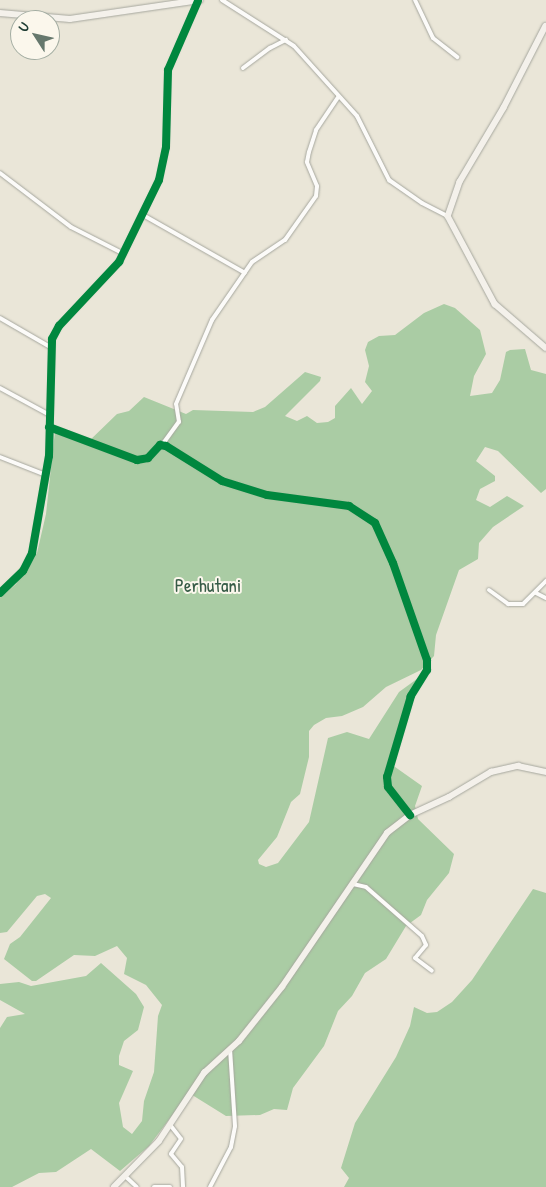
<!DOCTYPE html>
<style>
body{margin:0}
#map{position:relative;width:546px;height:1187px;overflow:hidden;background:#eae6d8;font-family:"Patrick Hand",sans-serif}
div>[style]{position:absolute}
.forest>*{inset:0;background:#aacca4}
.roads{filter:drop-shadow(0 0 1px #a6a79e) drop-shadow(0 0 1px #a6a79e)}
.street>*{height:4px;margin:-2px;padding:0 2px;transform-origin:2px;border-radius:2px;background:#fcfbf9}
.secondary>*{height:5.5px;margin:-2.75px;padding:0 2.75px;transform-origin:2.75px;border-radius:2.75px;background:#f4f1eb}
.cycleway>*{height:8px;margin:-4px;padding:0 4px;transform-origin:4px;border-radius:4px;background:#00873e}
span{translate:-50% -50%;white-space:nowrap;text-align:center;line-height:1.15;-webkit-text-stroke:4px #fbf7ec;paint-order:stroke}
.park-label{font-size:19px;color:#365b46}
.north{position:absolute;left:10px;top:10px;width:50px;height:50px;box-sizing:border-box;background:#fbf7ec;border:1px solid #a3ada2;border-radius:50%;rotate:305deg;font-size:14px;font-weight:700;line-height:20px;text-align:center;color:#1f3d34}
.north::after{content:'';display:block;margin:auto;width:18px;height:22px;background:#66786d;clip-path:polygon(50% 0,100% 100%,50% 72%,0 100%)}
</style>
<div id="map">
<div class="forest">
<i style="clip-path:polygon(444px 304px,455px 308px,480px 330px,486px 354px,474px 376px,470px 396px,492px 393px,500px 380px,506px 352px,510px 350px,525px 349px,531px 370px,546px 374px,546px 489px,541px 493px,498px 451px,485px 447px,476px 461px,495px 476px,495px 481px,480px 489px,476px 500px,490px 507px,507px 496px,524px 506px,493px 527px,479px 543px,478px 559px,459px 570px,436px 635px,434px 656px,421px 670px,386px 687px,363px 707px,342px 716px,326px 718px,314px 725px,309px 731px,309px 757px,300px 794px,291px 802px,277px 837px,258px 860px,259px 864px,266px 867px,278px 863px,309px 822px,328px 738px,347px 732px,369px 739px,399px 692px,421px 676px,410px 693px,388px 762px,422px 786px,415px 806px,418px 819px,454px 854px,449px 873px,427px 900px,421px 915px,406px 926px,386px 959px,365px 973px,352px 996px,338px 1011px,324px 1046px,293px 1088px,287px 1110px,274px 1109px,260px 1115px,226px 1116px,189px 1093px,149px 1146px,120px 1171px,91px 1149px,56px 1172px,39px 1173px,12px 1187px,0 1187px,0 1028px,7px 1017px,25px 1014px,0 1000px,0 984px,19px 982px,31px 986px,86px 976px,101px 963px,136px 994px,144px 1007px,138px 1030px,124px 1041px,119px 1056px,119px 1065px,133px 1071px,119px 1103px,123px 1127px,132px 1134px,142px 1121px,144px 1101px,154px 1072px,158px 1016px,162px 1005px,146px 985px,124px 974px,127px 958px,117px 946px,95px 956px,74px 955px,36px 981px,32px 981px,4px 959px,10px 944px,20px 937px,51px 898px,45px 894px,37px 896px,7px 932px,0 933px,0 598px,16px 584px,37px 553px,46px 514px,55px 431px,86px 444px,117px 414px,129px 411px,144px 397px,186px 414px,193px 410px,253px 412px,265px 407px,305px 372px,321px 377px,320px 381px,285px 416px,297px 421px,307px 416px,317px 423px,328px 422px,335px 418px,335px 406px,351px 388px,362px 404px,372px 391px,365px 382px,369px 366px,365px 350px,368px 342px,379px 336px,395px 335px,424px 313px)"></i>
<i style="clip-path:polygon(533px 889px,546px 893px,546px 1187px,344px 1187px,349px 1178px,341px 1168px,355px 1123px,396px 1057px,410px 1026px,414px 1007px,427px 1013px,437px 1012px,452px 1002px,472px 980px)"></i>
</div>
<div class="roads">
<div class="street">
<i style="left:222px;top:0;width:85px;rotate:32.6deg"></i>
<i style="left:294px;top:46px;width:94px;rotate:48deg"></i>
<i style="left:357px;top:116px;width:72px;rotate:63.4deg"></i>
<i style="left:389px;top:180px;width:40px;rotate:34.9deg"></i>
<i style="left:422px;top:203px;width:29px;rotate:27deg"></i>
<i style="left:415px;top:0;width:42px;rotate:64.7deg"></i>
<i style="left:433px;top:38px;width:31px;rotate:38deg"></i>
<i style="left:243px;top:68px;width:34px;rotate:-37deg"></i>
<i style="left:270px;top:48px;width:18px;rotate:-27deg"></i>
<i style="left:0;top:173px;width:89px;rotate:37.3deg"></i>
<i style="left:71px;top:227px;width:59px;rotate:27deg"></i>
<i style="left:143px;top:215px;width:117px;rotate:29.6deg"></i>
<i style="left:0;top:318px;width:58px;rotate:30.1deg"></i>
<i style="left:0;top:388px;width:55px;rotate:28.4deg"></i>
<i style="left:49px;top:427px;width:94px;rotate:20.6deg"></i>
<i style="left:137px;top:460px;width:11px;rotate:-10deg"></i>
<i style="left:148px;top:458px;width:18px;rotate:-47deg"></i>
<i style="left:160px;top:445px;width:6px;rotate:9deg"></i>
<i style="left:166px;top:446px;width:66px;rotate:32deg"></i>
<i style="left:222px;top:481px;width:47px;rotate:17.3deg"></i>
<i style="left:267px;top:495px;width:83px;rotate:7.6deg"></i>
<i style="left:349px;top:506px;width:31px;rotate:33deg"></i>
<i style="left:375px;top:523px;width:44px;rotate:65.8deg"></i>
<i style="left:393px;top:563px;width:103px;rotate:70.7deg"></i>
<i style="left:427px;top:660px;width:10px;rotate:90deg"></i>
<i style="left:427px;top:670px;width:31px;rotate:122deg"></i>
<i style="left:411px;top:696px;width:84px;rotate:106.5deg"></i>
<i style="left:387px;top:777px;width:10px;rotate:84deg"></i>
<i style="left:388px;top:787px;width:36px;rotate:52deg"></i>
<i style="left:162px;top:445px;width:29px;rotate:-54deg"></i>
<i style="left:179px;top:422px;width:18px;rotate:-99deg"></i>
<i style="left:176px;top:404px;width:91px;rotate:-66.8deg"></i>
<i style="left:212px;top:320px;width:70px;rotate:-55.4deg"></i>
<i style="left:252px;top:262px;width:40px;rotate:-34deg"></i>
<i style="left:285px;top:240px;width:54px;rotate:-54.8deg"></i>
<i style="left:316px;top:196px;width:10px;rotate:-84deg"></i>
<i style="left:317px;top:186px;width:26px;rotate:-113deg"></i>
<i style="left:307px;top:162px;width:10px;rotate:-79deg"></i>
<i style="left:309px;top:152px;width:23px;rotate:-72deg"></i>
<i style="left:316px;top:130px;width:40px;rotate:-56deg"></i>
<i style="left:0;top:457px;width:49px;rotate:21.4deg"></i>
<i style="left:489px;top:590px;width:24px;rotate:36deg"></i>
<i style="left:508px;top:604px;width:15px"></i>
<i style="left:523px;top:604px;width:33px;rotate:-45deg"></i>
<i style="left:0;top:593px;width:32px;rotate:-44deg"></i>
<i style="left:23px;top:571px;width:20px;rotate:-63deg"></i>
<i style="left:32px;top:553px;width:98px;rotate:-80.1deg"></i>
<i style="left:49px;top:456px;width:117px;rotate:-88.5deg"></i>
<i style="left:52px;top:339px;width:15px;rotate:-62deg"></i>
<i style="left:59px;top:326px;width:88px;rotate:-46.8deg"></i>
<i style="left:119px;top:262px;width:91px;rotate:-64deg"></i>
<i style="left:159px;top:180px;width:34px;rotate:-78deg"></i>
<i style="left:166px;top:147px;width:77px;rotate:-88.5deg"></i>
<i style="left:168px;top:70px;width:75px;rotate:-66.5deg"></i>
<i style="left:536px;top:593px;width:11px;rotate:27deg"></i>
<i style="left:353px;top:884px;width:13px;rotate:13deg"></i>
<i style="left:366px;top:887px;width:74px;rotate:41.2deg"></i>
<i style="left:422px;top:936px;width:10px;rotate:66deg"></i>
<i style="left:426px;top:945px;width:17px;rotate:130deg"></i>
<i style="left:415px;top:958px;width:21px;rotate:37deg"></i>
<i style="left:171px;top:1126px;width:16px;rotate:52deg"></i>
<i style="left:181px;top:1139px;width:18px;rotate:124deg"></i>
<i style="left:171px;top:1154px;width:17px;rotate:50deg"></i>
<i style="left:182px;top:1167px;width:20px;rotate:87deg"></i>
<i style="left:125px;top:1176px;width:16px;rotate:43deg"></i>
<i style="left:154px;top:1187px;width:16px"></i>
<i style="left:210px;top:1187px;width:45px;rotate:-62.3deg"></i>
<i style="left:231px;top:1147px;width:21px;rotate:-79deg"></i>
<i style="left:235px;top:1126px;width:77px;rotate:-93.7deg"></i>
</div>
<div class="secondary">
<i style="left:0;top:13px;width:70px;rotate:4.9deg"></i>
<i style="left:70px;top:19px;width:131px;rotate:-8.3deg"></i>
<i style="left:546px;top:26px;width:92px;rotate:117.1deg"></i>
<i style="left:504px;top:108px;width:86px;rotate:120.7deg"></i>
<i style="left:460px;top:182px;width:36px;rotate:109deg"></i>
<i style="left:448px;top:216px;width:100px;rotate:61.9deg"></i>
<i style="left:495px;top:304px;width:67px;rotate:40.8deg"></i>
<i style="left:114px;top:1187px;width:64px;rotate:-45.6deg"></i>
<i style="left:159px;top:1141px;width:82px;rotate:-56.5deg"></i>
<i style="left:204px;top:1073px;width:47px;rotate:-42.4deg"></i>
<i style="left:239px;top:1041px;width:69px;rotate:-51.5deg"></i>
<i style="left:282px;top:987px;width:186px;rotate:-55.7deg"></i>
<i style="left:387px;top:833px;width:29px;rotate:-38deg"></i>
<i style="left:410px;top:815px;width:43px;rotate:-24.8deg"></i>
<i style="left:449px;top:797px;width:49px;rotate:-30.8deg"></i>
<i style="left:491px;top:772px;width:28px;rotate:-13deg"></i>
<i style="left:518px;top:766px;width:29px;rotate:12deg"></i>
</div>
</div>
<div class="cycleway">
<i style="left:49px;top:427px;width:94px;rotate:20.6deg"></i>
<i style="left:137px;top:460px;width:11px;rotate:-10deg"></i>
<i style="left:148px;top:458px;width:18px;rotate:-47deg"></i>
<i style="left:160px;top:445px;width:6px;rotate:9deg"></i>
<i style="left:166px;top:446px;width:66px;rotate:32deg"></i>
<i style="left:222px;top:481px;width:47px;rotate:17.3deg"></i>
<i style="left:267px;top:495px;width:83px;rotate:7.6deg"></i>
<i style="left:349px;top:506px;width:31px;rotate:33deg"></i>
<i style="left:375px;top:523px;width:44px;rotate:65.8deg"></i>
<i style="left:393px;top:563px;width:103px;rotate:70.7deg"></i>
<i style="left:427px;top:660px;width:10px;rotate:90deg"></i>
<i style="left:427px;top:670px;width:31px;rotate:122deg"></i>
<i style="left:411px;top:696px;width:84px;rotate:106.5deg"></i>
<i style="left:387px;top:777px;width:10px;rotate:84deg"></i>
<i style="left:388px;top:787px;width:36px;rotate:52deg"></i>
<i style="left:0;top:593px;width:32px;rotate:-44deg"></i>
<i style="left:23px;top:571px;width:20px;rotate:-63deg"></i>
<i style="left:32px;top:553px;width:98px;rotate:-80.1deg"></i>
<i style="left:49px;top:456px;width:117px;rotate:-88.5deg"></i>
<i style="left:52px;top:339px;width:15px;rotate:-62deg"></i>
<i style="left:59px;top:326px;width:88px;rotate:-46.8deg"></i>
<i style="left:119px;top:262px;width:91px;rotate:-64deg"></i>
<i style="left:159px;top:180px;width:34px;rotate:-78deg"></i>
<i style="left:166px;top:147px;width:77px;rotate:-88.5deg"></i>
<i style="left:168px;top:70px;width:75px;rotate:-66.5deg"></i>
</div>
<div class="park-label">
<span style="left:208px;top:586px">Perhutani</span>
</div>
<div class="north">U</div>
</div>
